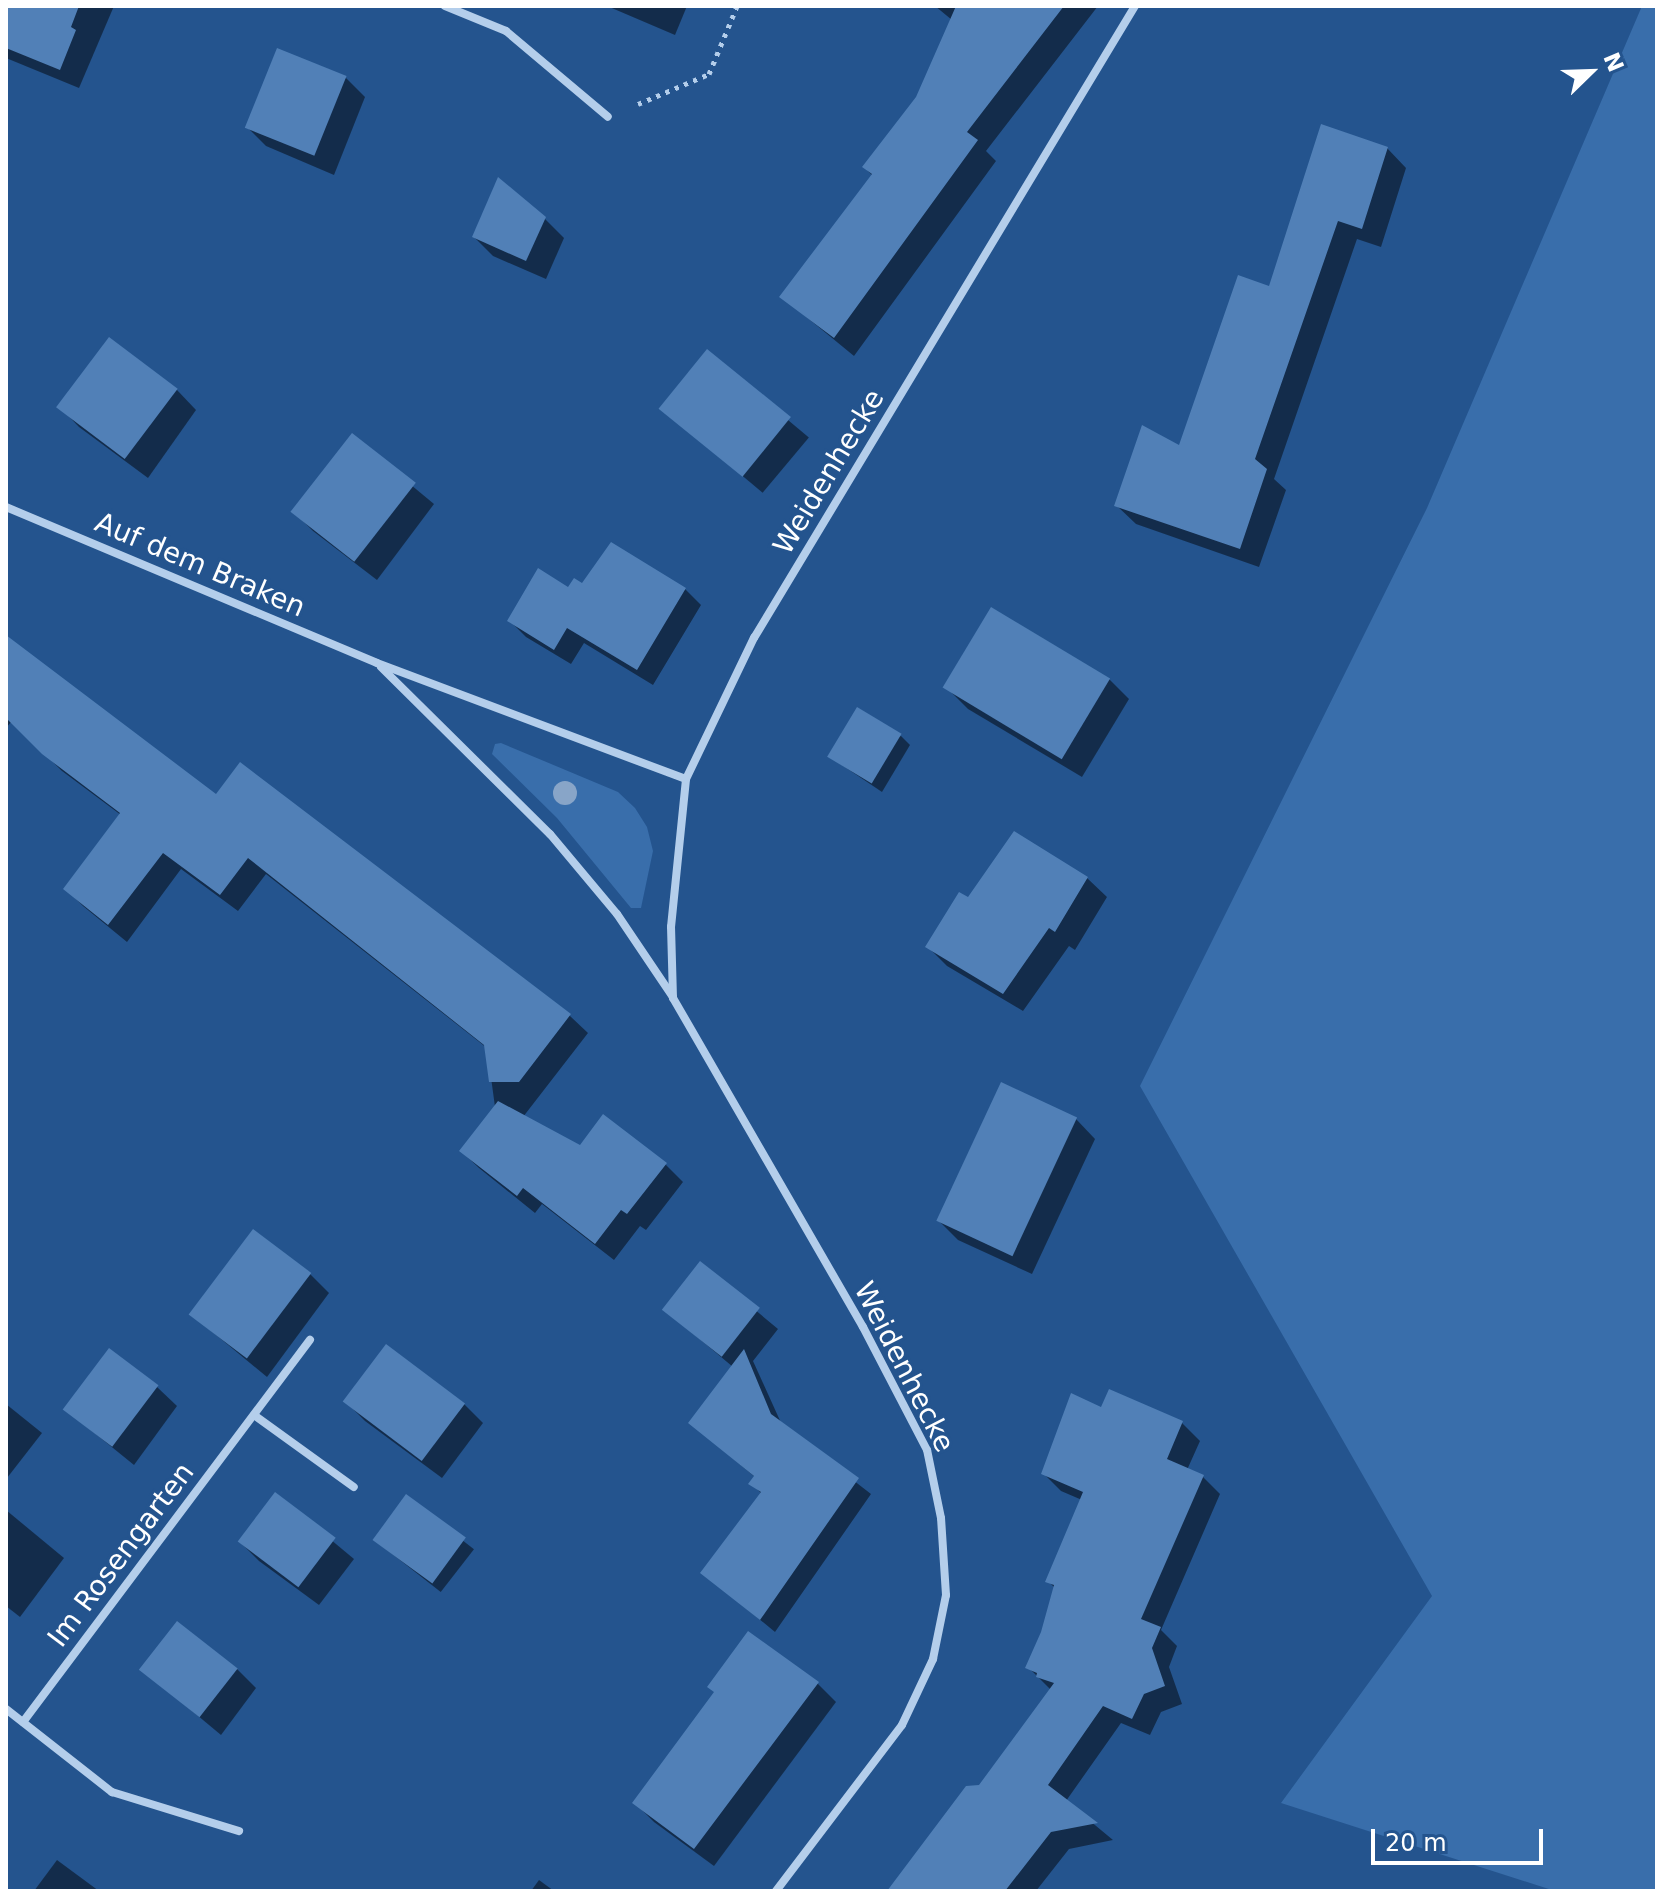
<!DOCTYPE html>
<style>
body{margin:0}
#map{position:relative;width:1663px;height:1897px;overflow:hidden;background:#24548e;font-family:"DejaVu Sans",sans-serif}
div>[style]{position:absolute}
.green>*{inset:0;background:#396eab}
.shadow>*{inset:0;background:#0007;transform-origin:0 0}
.building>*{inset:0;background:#5180b7;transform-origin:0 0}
.path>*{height:5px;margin-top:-2.5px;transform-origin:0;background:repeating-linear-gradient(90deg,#b4ceeb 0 4px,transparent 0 10px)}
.street>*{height:8px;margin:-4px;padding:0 4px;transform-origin:4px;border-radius:4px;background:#b4ceeb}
.trees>*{width:24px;height:24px;margin:-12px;border-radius:50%;background:#88a5c8}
span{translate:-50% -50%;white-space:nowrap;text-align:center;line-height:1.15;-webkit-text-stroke:6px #24548e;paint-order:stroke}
.street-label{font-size:28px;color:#fff}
.frame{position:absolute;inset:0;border:8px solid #fff;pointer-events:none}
.north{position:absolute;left:1551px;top:32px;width:80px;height:80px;-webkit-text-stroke:6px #24548e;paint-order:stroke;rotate:67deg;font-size:22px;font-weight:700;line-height:32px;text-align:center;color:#fff}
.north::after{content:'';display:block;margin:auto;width:28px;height:36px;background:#fff;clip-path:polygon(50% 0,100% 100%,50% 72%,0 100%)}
.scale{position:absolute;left:1371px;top:1829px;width:172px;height:36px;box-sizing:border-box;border:4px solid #fff;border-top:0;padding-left:10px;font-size:24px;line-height:28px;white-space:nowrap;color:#fff;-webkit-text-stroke:6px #24548e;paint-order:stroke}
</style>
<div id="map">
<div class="green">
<i style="clip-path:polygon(1642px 6px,1657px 6px,1657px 1891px,1555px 1891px,1281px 1803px,1432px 1596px,1140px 1086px,1427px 508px)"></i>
<i style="clip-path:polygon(501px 743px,618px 792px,635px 808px,647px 827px,653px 851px,641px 908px,631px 908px,557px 818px,492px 754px,495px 744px)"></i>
</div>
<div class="shadow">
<i style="clip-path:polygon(6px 6px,114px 6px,79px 88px,6px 58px)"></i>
<i style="clip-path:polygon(607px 6px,687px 6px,675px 35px)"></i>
<i style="clip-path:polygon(935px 6px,1098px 6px,986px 151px,996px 161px,854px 356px,782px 297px,873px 176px,864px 167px,917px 98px,952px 20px)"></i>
<i style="clip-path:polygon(346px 78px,365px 97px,334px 175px,266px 146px,247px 127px)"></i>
<i style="clip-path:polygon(1387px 148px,1406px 168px,1381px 247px,1357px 239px,1274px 479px,1286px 490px,1259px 567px,1136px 524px,1116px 505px,1180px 448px,1270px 288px)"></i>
<i style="clip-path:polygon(544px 218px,564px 238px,546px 279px,493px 256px,474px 237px)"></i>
<i style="left:707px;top:352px;width:133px;height:72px;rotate:40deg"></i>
<i style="clip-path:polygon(177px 390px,196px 410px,148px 478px,79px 427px,60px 407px)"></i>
<i style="clip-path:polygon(352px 436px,434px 504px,377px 580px,313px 531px,294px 512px)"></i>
<i style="clip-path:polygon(583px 585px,685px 589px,701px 605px,653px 685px,584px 643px,571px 664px,526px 637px,510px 621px)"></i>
<i style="clip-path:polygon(6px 638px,216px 796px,240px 764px,570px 1016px,588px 1033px,523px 1117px,580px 1147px,665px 1164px,683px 1182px,646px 1230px,640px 1226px,614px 1260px,542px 1204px,535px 1213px,479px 1168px,461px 1151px,495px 1107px,487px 1048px,266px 874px,238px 911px,181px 869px,127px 942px,83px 906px,66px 889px,121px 815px,62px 771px,12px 721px,6px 728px)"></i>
<i style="clip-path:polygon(1109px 679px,1129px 699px,1082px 777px,968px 709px,948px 689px)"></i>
<i style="clip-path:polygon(901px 736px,910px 745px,882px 792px,830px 757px)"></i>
<i style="clip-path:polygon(1087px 878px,1107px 897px,1075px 950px,1069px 946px,1023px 1011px,947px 966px,927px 946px)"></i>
<i style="clip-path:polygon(1076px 1119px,1095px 1139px,1032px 1274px,958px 1240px,939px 1221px)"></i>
<i style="clip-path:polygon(700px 1264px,778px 1329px,753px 1361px,782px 1425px,871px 1494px,775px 1632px,703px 1573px,762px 1494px,751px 1483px,755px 1477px,691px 1423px,733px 1367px,665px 1310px)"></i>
<i style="clip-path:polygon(310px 1274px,329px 1293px,267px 1377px,192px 1315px)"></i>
<i style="clip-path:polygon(157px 1387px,177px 1406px,134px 1465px,66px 1410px)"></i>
<i style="clip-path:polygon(346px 1402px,464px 1404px,483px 1423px,442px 1478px,365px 1421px)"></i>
<i style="clip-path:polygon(6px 1404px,42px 1433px,7px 1478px,6px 1477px)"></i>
<i style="clip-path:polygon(1102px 1410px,1182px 1423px,1200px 1441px,1187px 1470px,1203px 1477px,1220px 1494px,1161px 1630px,1177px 1646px,1169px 1667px,1182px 1704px,1161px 1712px,1150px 1735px,1121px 1723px,1066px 1801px,1113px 1840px,1069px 1849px,1036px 1891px,890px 1891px,980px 1787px,1051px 1690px,1028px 1667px,1043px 1633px,1056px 1589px,1048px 1581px,1082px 1500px,1061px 1491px,1043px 1473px)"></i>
<i style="clip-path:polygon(276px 1494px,354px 1559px,319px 1605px,259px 1561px,240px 1542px)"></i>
<i style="left:407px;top:1497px;width:85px;height:54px;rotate:38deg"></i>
<i style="clip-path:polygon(6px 1510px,64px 1558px,20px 1617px,6px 1606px)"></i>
<i style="clip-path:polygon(237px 1669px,256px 1688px,221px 1735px,143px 1670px)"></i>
<i style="clip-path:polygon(817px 1683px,836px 1702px,714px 1866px,654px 1822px,635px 1803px)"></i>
<i style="clip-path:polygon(57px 1860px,99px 1891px,34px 1891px)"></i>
<i style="clip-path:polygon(539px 1880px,554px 1891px,531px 1891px)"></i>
</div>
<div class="building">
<i style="clip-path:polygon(6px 6px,79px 6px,71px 27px,76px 30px,60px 70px,6px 48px)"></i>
<i style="clip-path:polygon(956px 6px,1064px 6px,967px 132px,978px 140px,834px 338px,779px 297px,872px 174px,862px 167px,916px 97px)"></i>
<i style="left:277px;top:48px;width:75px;height:86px;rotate:22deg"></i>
<i style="clip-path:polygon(1321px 124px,1388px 147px,1362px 229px,1338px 221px,1255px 459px,1267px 469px,1240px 549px,1114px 506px,1142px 425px,1179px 445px,1238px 275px,1269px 286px)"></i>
<i style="clip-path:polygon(498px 177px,546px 217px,526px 261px,472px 237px)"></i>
<i style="left:109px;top:337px;width:86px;height:88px;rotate:37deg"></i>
<i style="left:707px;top:349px;width:108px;height:77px;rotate:39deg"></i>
<i style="left:352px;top:433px;width:81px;height:100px;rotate:38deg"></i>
<i style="clip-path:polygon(611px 542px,686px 588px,637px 670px,567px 628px,554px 650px,507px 621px,538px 568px,568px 587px,574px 578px,582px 583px)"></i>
<i style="left:991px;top:607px;width:139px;height:94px;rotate:31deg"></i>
<i style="clip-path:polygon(6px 635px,216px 794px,240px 762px,571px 1014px,519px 1082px,489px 1082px,484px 1045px,248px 858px,220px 895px,163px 853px,108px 925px,63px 889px,120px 813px,42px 754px,6px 718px)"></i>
<i style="left:857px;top:707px;width:52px;height:58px;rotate:31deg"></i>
<i style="clip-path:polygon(1014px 831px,1088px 877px,1055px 932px,1049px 928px,1003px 994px,925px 947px,959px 892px,968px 897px)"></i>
<i style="left:1001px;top:1082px;width:84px;height:153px;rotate:25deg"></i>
<i style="clip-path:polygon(498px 1101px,580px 1145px,603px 1114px,667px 1163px,627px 1214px,621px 1210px,595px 1244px,523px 1188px,517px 1196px,459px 1151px)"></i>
<i style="left:253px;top:1229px;width:73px;height:107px;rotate:37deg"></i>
<i style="left:700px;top:1261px;width:76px;height:62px;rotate:38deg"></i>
<i style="left:386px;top:1344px;width:99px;height:72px;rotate:37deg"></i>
<i style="left:109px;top:1348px;width:62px;height:77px;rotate:37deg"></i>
<i style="clip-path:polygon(744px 1349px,771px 1414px,859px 1478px,760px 1620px,700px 1573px,761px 1492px,748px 1484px,754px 1476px,688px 1423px)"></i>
<i style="clip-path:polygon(1109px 1389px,1183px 1421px,1167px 1459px,1204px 1475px,1141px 1619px,1161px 1627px,1152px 1648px,1165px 1686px,1144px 1694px,1132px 1719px,1103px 1706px,1048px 1785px,1098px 1823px,1051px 1832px,1005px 1891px,887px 1891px,966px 1786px,979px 1785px,1054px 1683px,1036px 1677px,1037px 1673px,1025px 1668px,1041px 1632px,1054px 1585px,1045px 1582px,1083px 1492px,1041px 1474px,1071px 1393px,1101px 1407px)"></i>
<i style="left:275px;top:1492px;width:76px;height:62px;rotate:37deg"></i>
<i style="left:406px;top:1494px;width:74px;height:57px;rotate:36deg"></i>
<i style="left:177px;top:1621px;width:77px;height:62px;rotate:38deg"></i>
<i style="clip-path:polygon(748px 1631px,819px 1682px,694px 1849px,632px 1803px,714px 1692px,707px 1687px)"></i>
</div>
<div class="path">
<i style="left:638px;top:104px;width:77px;rotate:-22.9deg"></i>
<i style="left:709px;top:74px;width:74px;rotate:-67.6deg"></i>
</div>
<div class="street">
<i style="left:445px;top:6px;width:66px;rotate:22.3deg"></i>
<i style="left:506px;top:31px;width:133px;rotate:40.1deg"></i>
<i style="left:6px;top:507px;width:402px;rotate:22.8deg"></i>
<i style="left:377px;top:663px;width:330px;rotate:20.6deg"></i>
<i style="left:381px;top:667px;width:238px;rotate:44.7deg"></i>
<i style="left:550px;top:834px;width:104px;rotate:50.1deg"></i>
<i style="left:617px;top:914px;width:100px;rotate:56deg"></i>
<i style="left:254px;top:1415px;width:123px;rotate:35.8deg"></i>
<i style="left:6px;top:1709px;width:135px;rotate:38.1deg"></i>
<i style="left:112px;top:1792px;width:133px;rotate:17.1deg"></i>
<i style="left:23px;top:1722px;width:478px;rotate:-53.1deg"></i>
<i style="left:776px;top:1891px;width:208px;rotate:-52.8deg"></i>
<i style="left:902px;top:1725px;width:73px;rotate:-64.8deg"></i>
<i style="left:933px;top:1659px;width:65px;rotate:-78.5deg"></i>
<i style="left:946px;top:1595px;width:77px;rotate:-93.7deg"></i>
<i style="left:941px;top:1518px;width:69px;rotate:-101.6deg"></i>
<i style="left:927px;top:1450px;width:139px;rotate:-117.5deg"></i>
<i style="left:863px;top:1327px;width:380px;rotate:-120deg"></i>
<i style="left:673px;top:998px;width:71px;rotate:-91.6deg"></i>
<i style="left:671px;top:927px;width:149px;rotate:-84.2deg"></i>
<i style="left:686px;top:779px;width:157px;rotate:-64.3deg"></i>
<i style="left:754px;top:638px;width:738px;rotate:-58.92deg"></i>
</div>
<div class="trees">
<i style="left:565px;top:793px"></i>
</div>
<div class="street-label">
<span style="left:829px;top:472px;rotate:-59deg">Weidenhecke</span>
<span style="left:200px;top:565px;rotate:23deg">Auf dem Braken</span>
<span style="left:904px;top:1367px;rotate:63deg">Weidenhecke</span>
<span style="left:121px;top:1555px;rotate:-53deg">Im Rosengarten</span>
</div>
<div class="frame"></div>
<div class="north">N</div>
<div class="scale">20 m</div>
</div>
